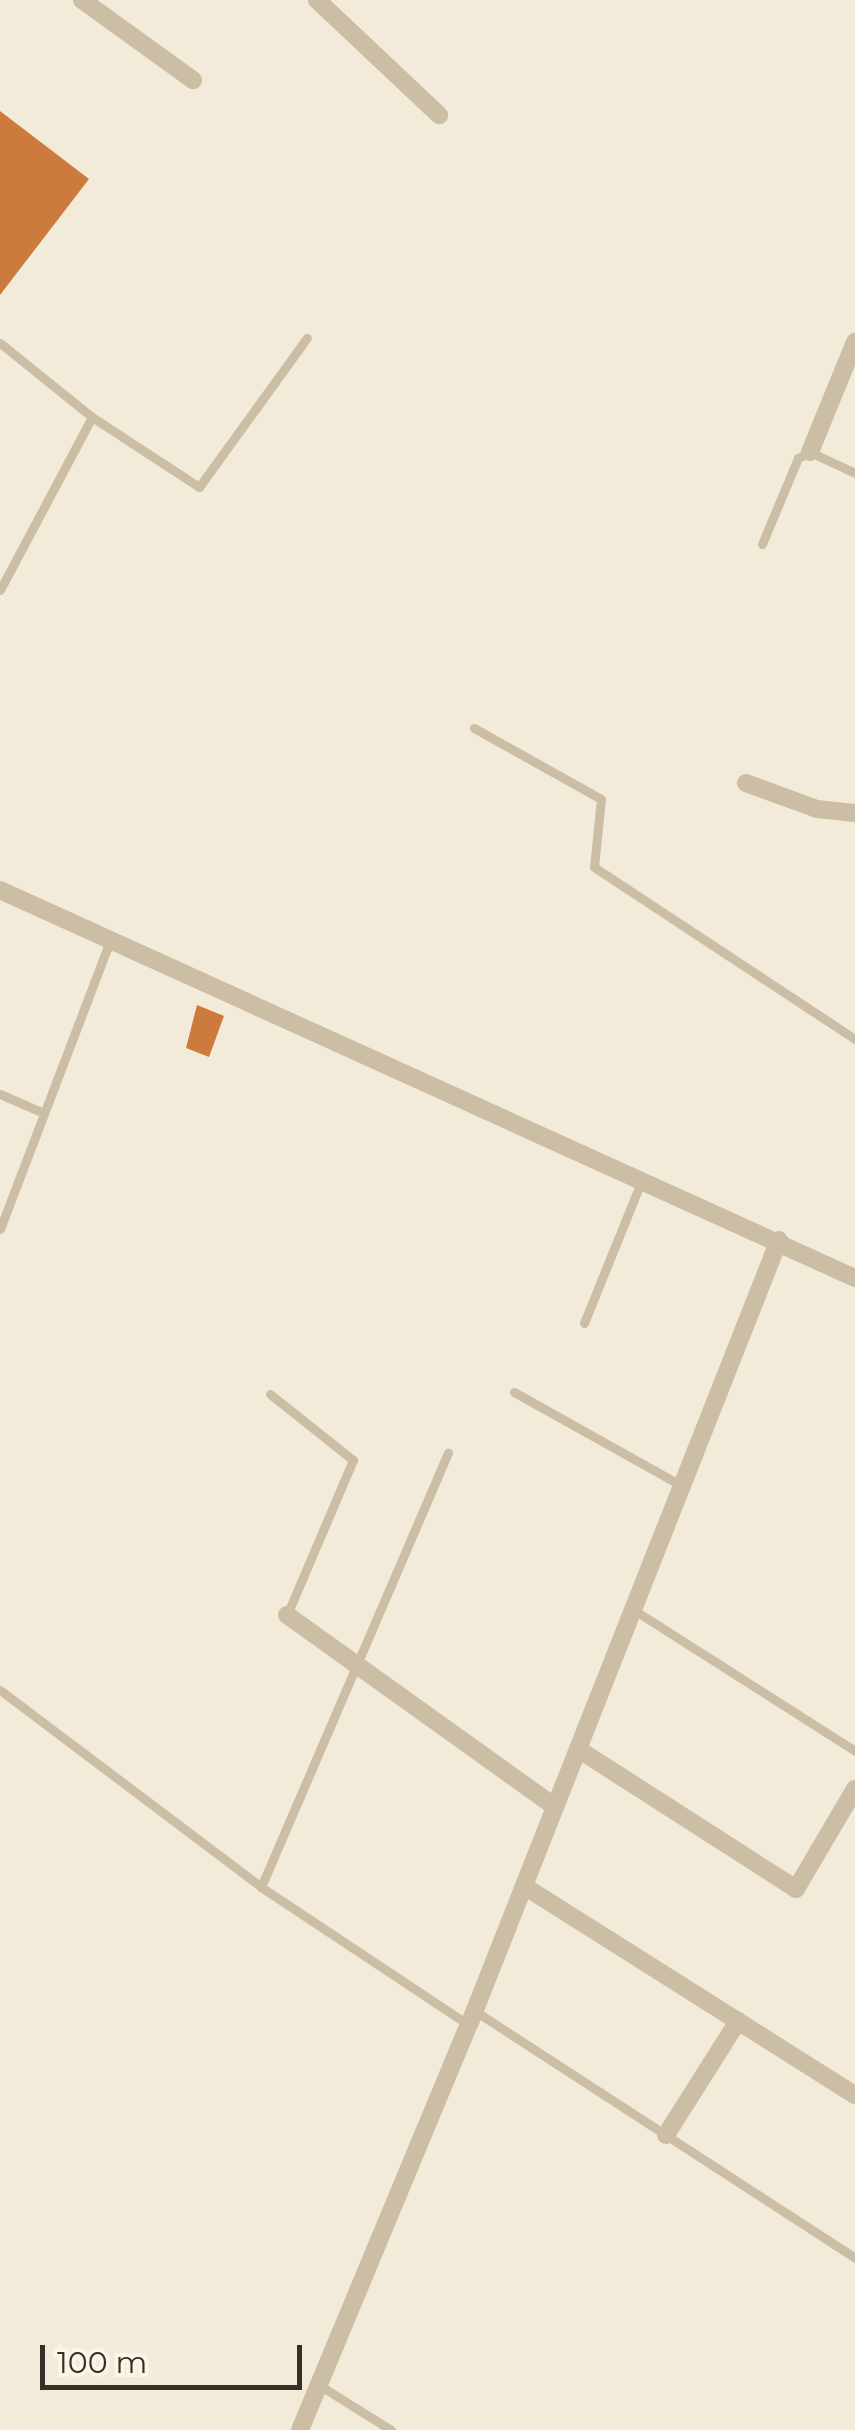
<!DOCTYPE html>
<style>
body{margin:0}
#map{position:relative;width:855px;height:2430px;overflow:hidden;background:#f3ebda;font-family:Montserrat,sans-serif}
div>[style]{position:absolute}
.building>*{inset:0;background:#cd7a3e}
.service>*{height:9px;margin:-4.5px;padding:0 4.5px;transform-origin:4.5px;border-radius:4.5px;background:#ccbda5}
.minor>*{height:18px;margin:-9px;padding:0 9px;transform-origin:9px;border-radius:9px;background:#ccbda5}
span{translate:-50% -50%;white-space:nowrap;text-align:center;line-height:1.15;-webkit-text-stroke:8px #faf5e6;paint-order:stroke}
.scale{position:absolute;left:40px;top:2345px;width:262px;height:45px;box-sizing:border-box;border:5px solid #372f27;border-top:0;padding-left:12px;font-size:30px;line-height:35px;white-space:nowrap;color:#372f27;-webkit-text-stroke:8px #faf5e6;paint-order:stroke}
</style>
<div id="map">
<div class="building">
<i style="clip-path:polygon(0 111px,89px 179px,0 295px)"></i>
<i style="clip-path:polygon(197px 1005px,224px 1016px,209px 1057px,186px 1048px)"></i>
</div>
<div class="service">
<i style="left:0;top:343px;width:118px;rotate:38.8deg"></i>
<i style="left:92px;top:417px;width:128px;rotate:33.2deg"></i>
<i style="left:199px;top:487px;width:184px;rotate:-54.1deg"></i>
<i style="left:762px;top:544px;width:93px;rotate:-67.3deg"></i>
<i style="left:798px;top:458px;width:13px;rotate:-27deg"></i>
<i style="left:810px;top:452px;width:50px;rotate:25deg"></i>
<i style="left:0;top:590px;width:196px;rotate:-62deg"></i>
<i style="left:474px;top:728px;width:145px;rotate:29.2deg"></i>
<i style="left:601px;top:799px;width:68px;rotate:95.9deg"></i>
<i style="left:594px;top:867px;width:313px;rotate:33.4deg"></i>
<i style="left:0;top:1094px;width:48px;rotate:23.4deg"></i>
<i style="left:0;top:1229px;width:311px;rotate:-69.1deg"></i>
<i style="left:584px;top:1323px;width:152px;rotate:-68deg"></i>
<i style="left:514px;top:1392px;width:193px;rotate:29.2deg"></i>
<i style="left:270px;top:1394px;width:106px;rotate:38.5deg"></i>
<i style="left:353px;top:1460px;width:168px;rotate:113.1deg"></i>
<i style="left:634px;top:1610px;width:262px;rotate:32.5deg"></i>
<i style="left:0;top:1690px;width:327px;rotate:37deg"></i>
<i style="left:261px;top:1887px;width:250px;rotate:33.6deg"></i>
<i style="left:261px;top:1887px;width:473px;rotate:-66.7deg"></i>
<i style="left:475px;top:2011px;width:453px;rotate:33deg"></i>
<i style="left:319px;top:2385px;width:85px;rotate:32deg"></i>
</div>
<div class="minor">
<i style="left:82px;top:0;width:137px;rotate:35.8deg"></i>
<i style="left:317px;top:0;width:168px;rotate:43.3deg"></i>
<i style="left:810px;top:452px;width:119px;rotate:-67.8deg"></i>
<i style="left:746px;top:783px;width:76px;rotate:20.1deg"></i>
<i style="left:817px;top:809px;width:38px;rotate:6deg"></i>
<i style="left:0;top:890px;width:939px;rotate:24.41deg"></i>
<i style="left:287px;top:1615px;width:330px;rotate:35.6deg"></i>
<i style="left:578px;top:1749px;width:259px;rotate:32.7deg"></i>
<i style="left:796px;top:1889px;width:116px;rotate:-59.5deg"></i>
<i style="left:524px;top:1886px;width:391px;rotate:32.3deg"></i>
<i style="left:666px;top:2135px;width:135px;rotate:-57.7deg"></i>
<i style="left:300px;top:2430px;width:439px;rotate:-67.4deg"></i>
<i style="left:469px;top:2025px;width:844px;rotate:-68.45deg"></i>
</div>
<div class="scale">100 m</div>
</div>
